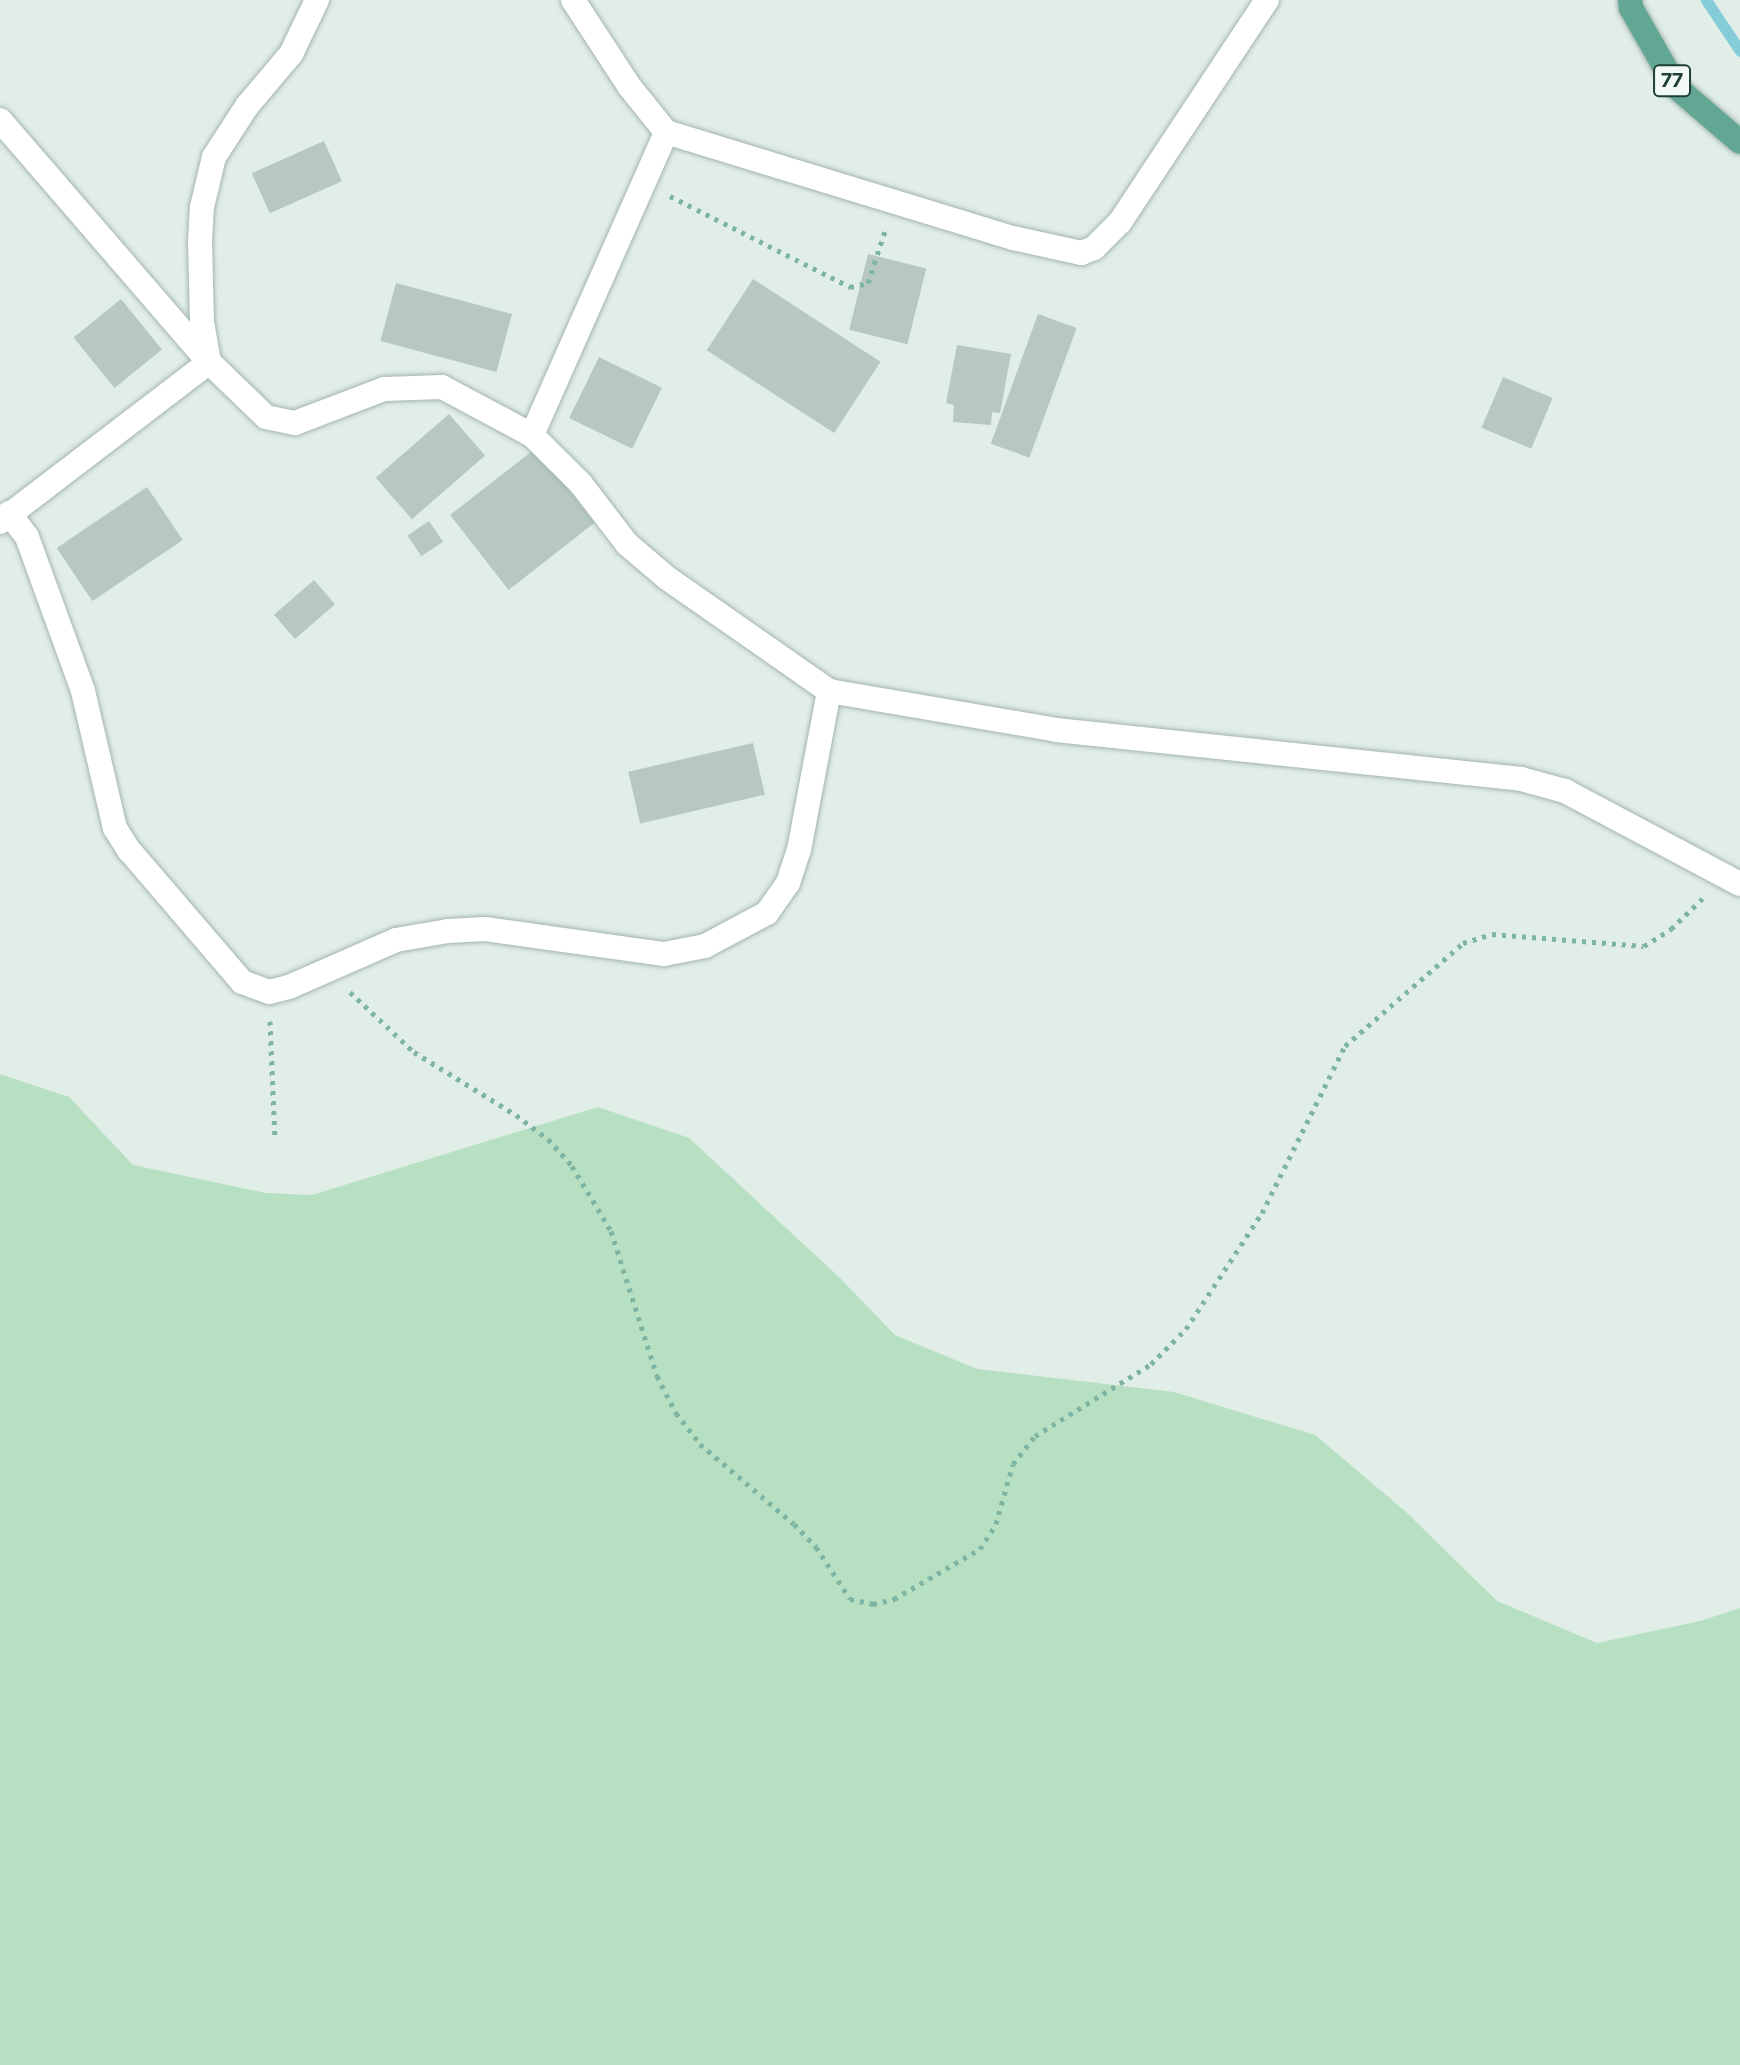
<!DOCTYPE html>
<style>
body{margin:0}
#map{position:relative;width:1740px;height:2065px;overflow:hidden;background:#e1ede7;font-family:Karla,sans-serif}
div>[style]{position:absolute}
.green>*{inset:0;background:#b7e0c2}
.stream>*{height:11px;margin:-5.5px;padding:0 5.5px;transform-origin:5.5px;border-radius:5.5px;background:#83ccd8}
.building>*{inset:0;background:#b6c8c0;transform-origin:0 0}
.path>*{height:5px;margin-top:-2.5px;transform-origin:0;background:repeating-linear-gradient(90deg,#7eb4a2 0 4px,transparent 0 10px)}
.roads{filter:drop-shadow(0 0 2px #a3b5ae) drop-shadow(0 0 2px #a3b5ae)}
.street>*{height:24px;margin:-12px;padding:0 12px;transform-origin:12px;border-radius:12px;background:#fff}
.primary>*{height:24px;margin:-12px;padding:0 12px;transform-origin:12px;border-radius:12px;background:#61a794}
span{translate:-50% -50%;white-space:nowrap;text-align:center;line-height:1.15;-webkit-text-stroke:6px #f2f9f5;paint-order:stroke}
.shield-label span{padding:2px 6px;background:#f2f9f5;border:2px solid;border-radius:6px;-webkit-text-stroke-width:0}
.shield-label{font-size:22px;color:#1f3f36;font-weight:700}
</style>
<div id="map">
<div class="green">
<i style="clip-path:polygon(0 1074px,69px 1097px,133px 1165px,266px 1193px,312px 1195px,598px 1107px,689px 1138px,839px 1277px,895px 1335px,977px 1369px,1174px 1392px,1315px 1435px,1405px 1511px,1497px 1601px,1597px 1643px,1700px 1621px,1740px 1608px,1740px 2065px,0 2065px)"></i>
</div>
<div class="stream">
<i style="left:1706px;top:0;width:61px;rotate:56.3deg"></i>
</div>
<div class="building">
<i style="left:324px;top:141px;width:44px;height:79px;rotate:66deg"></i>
<i style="left:868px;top:254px;width:60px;height:78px;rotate:14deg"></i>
<i style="left:753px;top:279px;width:152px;height:85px;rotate:33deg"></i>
<i style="left:396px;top:283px;width:120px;height:60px;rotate:15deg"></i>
<i style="left:121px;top:299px;width:65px;height:61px;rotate:51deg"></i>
<i style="left:1038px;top:314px;width:41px;height:138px;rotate:20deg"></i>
<i style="clip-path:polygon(957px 345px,1011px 354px,1000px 413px,992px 412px,991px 425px,953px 422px,954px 405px,946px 403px)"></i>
<i style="left:599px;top:357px;width:70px;height:68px;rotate:26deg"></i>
<i style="left:1503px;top:377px;width:54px;height:55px;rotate:23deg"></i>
<i style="left:449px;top:414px;width:55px;height:97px;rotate:49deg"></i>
<i style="left:536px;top:448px;width:95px;height:109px;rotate:52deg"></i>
<i style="left:147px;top:487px;width:64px;height:109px;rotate:56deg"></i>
<i style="left:429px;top:521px;width:25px;height:26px;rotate:56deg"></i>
<i style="left:314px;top:580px;width:32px;height:53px;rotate:49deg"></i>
<i style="left:753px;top:743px;width:53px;height:128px;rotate:77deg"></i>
</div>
<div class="path">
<i style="left:670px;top:196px;width:202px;rotate:26.8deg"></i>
<i style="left:850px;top:287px;width:18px;rotate:-13deg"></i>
<i style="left:868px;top:283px;width:58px;rotate:-71.9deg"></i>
<i style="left:350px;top:992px;width:88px;rotate:43.2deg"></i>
<i style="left:414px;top:1052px;width:120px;rotate:31.7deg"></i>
<i style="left:516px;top:1115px;width:40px;rotate:37deg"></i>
<i style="left:548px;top:1139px;width:36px;rotate:48deg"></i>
<i style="left:572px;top:1166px;width:76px;rotate:59deg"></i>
<i style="left:611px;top:1231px;width:152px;rotate:72.4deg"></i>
<i style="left:657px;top:1376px;width:42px;rotate:62.8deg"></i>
<i style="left:676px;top:1413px;width:39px;rotate:52deg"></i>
<i style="left:700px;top:1444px;width:123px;rotate:40.4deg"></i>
<i style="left:794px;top:1524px;width:32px;rotate:46deg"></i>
<i style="left:816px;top:1547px;width:62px;rotate:56.8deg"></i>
<i style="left:850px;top:1599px;width:24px;rotate:12deg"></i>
<i style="left:873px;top:1604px;width:22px;rotate:-13deg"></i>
<i style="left:894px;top:1599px;width:99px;rotate:-30.2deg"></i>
<i style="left:980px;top:1549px;width:30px;rotate:-57deg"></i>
<i style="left:996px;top:1524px;width:62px;rotate:-74.2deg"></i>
<i style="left:1013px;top:1464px;width:36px;rotate:-52deg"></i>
<i style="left:1035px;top:1436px;width:137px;rotate:-31.8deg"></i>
<i style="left:1151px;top:1364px;width:49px;rotate:-45deg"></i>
<i style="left:1186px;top:1329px;width:139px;rotate:-56.8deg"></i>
<i style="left:1262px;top:1213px;width:186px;rotate:-63.6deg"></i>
<i style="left:1345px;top:1046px;width:157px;rotate:-41.1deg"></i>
<i style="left:1463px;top:943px;width:30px;rotate:-17deg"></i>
<i style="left:1492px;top:934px;width:152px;rotate:4.5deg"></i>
<i style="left:1644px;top:946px;width:32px;rotate:-32deg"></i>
<i style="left:1671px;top:929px;width:45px;rotate:-44.1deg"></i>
<i style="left:270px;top:1021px;width:117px;rotate:87.6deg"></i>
</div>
<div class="roads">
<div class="street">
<i style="left:573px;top:0;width:103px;rotate:56.9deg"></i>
<i style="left:629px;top:86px;width:59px;rotate:51.2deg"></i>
<i style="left:0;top:120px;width:320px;rotate:49.2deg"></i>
<i style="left:209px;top:362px;width:79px;rotate:44deg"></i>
<i style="left:266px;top:417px;width:30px;rotate:12deg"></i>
<i style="left:295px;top:423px;width:95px;rotate:-20.9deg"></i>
<i style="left:384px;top:389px;width:58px;rotate:-2deg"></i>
<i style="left:442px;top:387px;width:102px;rotate:28.1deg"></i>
<i style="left:532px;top:435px;width:69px;rotate:45deg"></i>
<i style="left:581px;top:484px;width:76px;rotate:52.5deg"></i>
<i style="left:627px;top:544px;width:52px;rotate:40.4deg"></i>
<i style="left:667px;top:578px;width:198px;rotate:34.9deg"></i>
<i style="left:829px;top:691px;width:230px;rotate:9.7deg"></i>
<i style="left:1056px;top:730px;width:468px;rotate:6deg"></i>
<i style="left:1521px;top:779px;width:46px;rotate:15.3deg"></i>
<i style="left:1565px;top:791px;width:198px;rotate:28deg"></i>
<i style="left:209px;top:362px;width:41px;rotate:-99.9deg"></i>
<i style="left:202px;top:322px;width:80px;rotate:-91.4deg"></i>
<i style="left:200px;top:242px;width:35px;rotate:-87deg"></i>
<i style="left:202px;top:207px;width:51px;rotate:-76.5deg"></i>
<i style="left:214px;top:157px;width:61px;rotate:-57.1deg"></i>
<i style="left:247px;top:106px;width:68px;rotate:-49.8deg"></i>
<i style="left:291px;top:54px;width:60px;rotate:-64.3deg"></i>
<i style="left:532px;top:435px;width:331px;rotate:-66.1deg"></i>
<i style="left:666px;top:132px;width:363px;rotate:17deg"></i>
<i style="left:1013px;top:238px;width:70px;rotate:12.4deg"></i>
<i style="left:1081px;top:253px;width:14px;rotate:-21deg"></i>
<i style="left:1094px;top:248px;width:37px;rotate:-45deg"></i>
<i style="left:1120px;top:222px;width:266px;rotate:-56.5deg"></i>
<i style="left:9px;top:513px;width:30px;rotate:53deg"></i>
<i style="left:27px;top:537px;width:164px;rotate:70deg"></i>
<i style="left:83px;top:691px;width:141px;rotate:76.9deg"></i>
<i style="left:115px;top:828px;width:26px;rotate:58deg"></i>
<i style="left:129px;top:850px;width:174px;rotate:49.4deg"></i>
<i style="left:242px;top:982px;width:29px;rotate:20deg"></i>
<i style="left:269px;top:992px;width:21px;rotate:-14deg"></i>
<i style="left:289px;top:987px;width:117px;rotate:-23.7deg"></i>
<i style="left:396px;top:940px;width:53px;rotate:-9.8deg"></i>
<i style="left:448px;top:931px;width:37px;rotate:-3deg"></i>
<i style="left:485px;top:929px;width:181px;rotate:8deg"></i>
<i style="left:664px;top:954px;width:42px;rotate:-11deg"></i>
<i style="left:705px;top:946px;width:70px;rotate:-28deg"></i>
<i style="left:767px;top:913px;width:37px;rotate:-55deg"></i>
<i style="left:788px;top:883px;width:35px;rotate:-72deg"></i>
<i style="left:799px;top:850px;width:162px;rotate:-79.3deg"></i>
<i style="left:0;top:522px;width:263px;rotate:-37.4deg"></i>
</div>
<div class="primary">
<i style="left:1630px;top:0;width:8px;rotate:83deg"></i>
<i style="left:1631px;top:8px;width:91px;rotate:60.3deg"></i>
<i style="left:1676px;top:87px;width:84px;rotate:40.7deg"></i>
</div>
</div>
<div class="shield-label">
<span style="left:1672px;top:81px">77</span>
</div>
</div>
